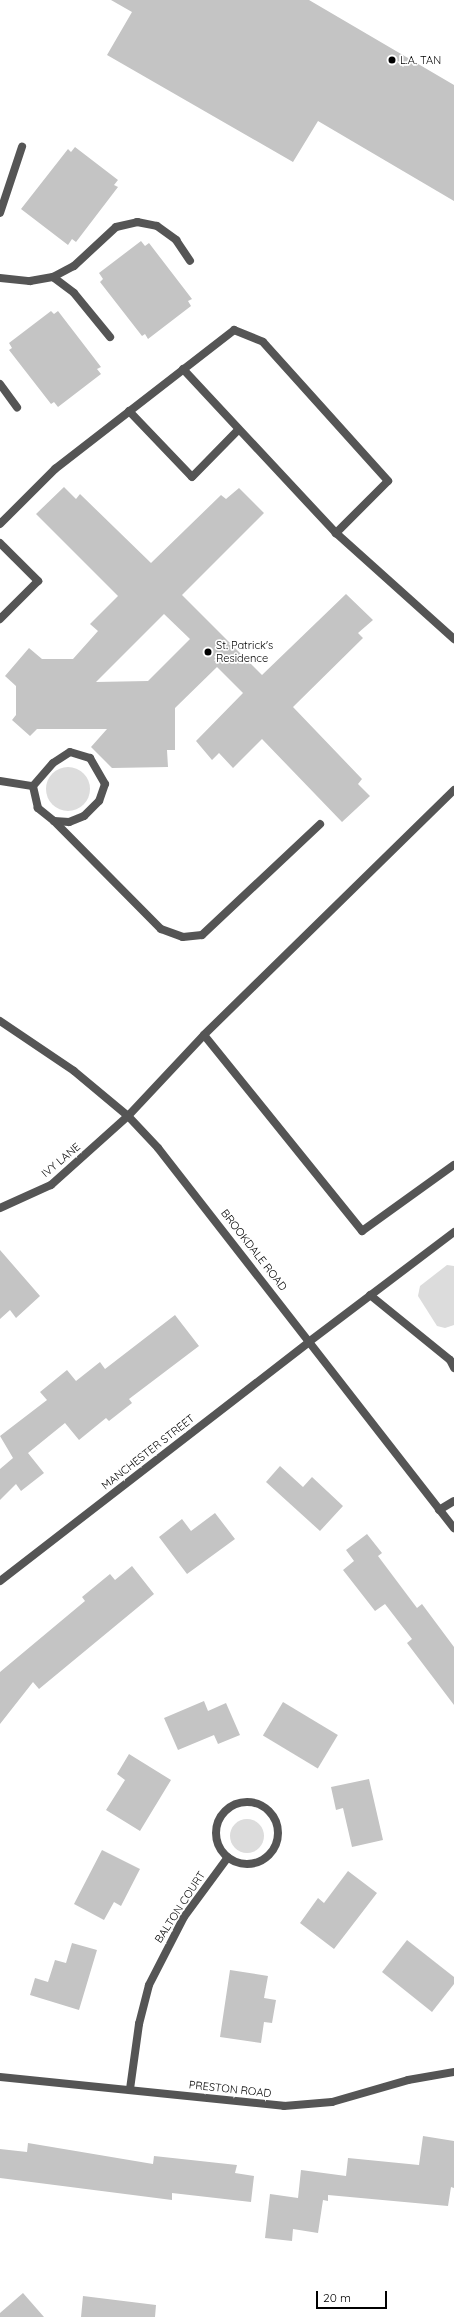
<!DOCTYPE html>
<style>
body{margin:0}
#map{position:relative;width:454px;height:2317px;overflow:hidden;background:#fff;font-family:Quicksand,sans-serif}
div>[style]{position:absolute}
.green>*{inset:0;background:#dcdcdc}
.round{border-radius:50%}
.building>*{inset:0;background:#c4c4c4;transform-origin:0 0}
.service>*{height:8px;margin:-4px;padding:0 4px;transform-origin:4px;border-radius:4px;background:#555}
.minor>*{height:8px;margin:-4px;padding:0 4px;transform-origin:4px;border-radius:4px;background:#555}
.minor>.ring{margin:-4px;padding:0;box-sizing:content-box;background:none;border:8px solid #555;border-radius:50%}
.dots>*{width:11px;height:11px;translate:-50% -50%;box-sizing:border-box;border:2px solid #fff;border-radius:50%}
span{translate:-50% -50%;white-space:nowrap;text-align:center;line-height:1.15;-webkit-text-stroke:3.5px #fff;paint-order:stroke}
.poi-label{font-size:11px;color:#000}
.left{translate:0 -50%;text-align:left}
.street-label{font-size:11px;color:#000}
.scale{position:absolute;left:316px;top:2291px;width:71px;height:18px;box-sizing:border-box;border:2px solid #000;border-top:0;padding-left:5px;font-size:12px;line-height:14px;white-space:nowrap;color:#000;-webkit-text-stroke:3px #fff;paint-order:stroke}
</style>
<div id="map">
<div class="green">
<i class="round" style="left:46px;top:767px;width:44px;height:44px"></i>
<i style="clip-path:polygon(447px 1265px,454px 1266px,454px 1325px,445px 1328px,437px 1326px,418px 1296px,420px 1286px)"></i>
<i class="round" style="left:230px;top:1819px;width:34px;height:34px"></i>
</div>
<div class="building">
<i style="clip-path:polygon(111px 0,309px 0,454px 85px,454px 201px,318px 121px,293px 162px,107px 55px,132px 12px)"></i>
<i style="clip-path:polygon(75px 147px,118px 180px,114px 185px,118px 187px,76px 242px,72px 239px,68px 245px,21px 209px,68px 149px,71px 152px)"></i>
<i style="clip-path:polygon(141px 241px,145px 246px,149px 243px,192px 299px,188px 301px,191px 306px,148px 339px,145px 334px,142px 336px,100px 282px,103px 279px,99px 273px)"></i>
<i style="clip-path:polygon(51px 311px,54px 314px,58px 311px,101px 367px,97px 369px,101px 374px,58px 407px,54px 402px,51px 404px,9px 350px,12px 348px,9px 343px)"></i>
<i style="clip-path:polygon(evenodd,64px 487px,76px 499px,80px 494px,151px 563px,221px 495px,226px 499px,239px 488px,264px 513px,182px 595px,262px 675px,346px 594px,373px 620px,358px 633px,363px 638px,293px 707px,362px 779px,358px 784px,370px 796px,342px 822px,262px 739px,233px 768px,219px 753px,212px 760px,196px 741px,243px 693px,217px 667px,175px 708px,175px 750px,167px 750px,168px 767px,112px 768px,91px 747px,107px 729px,37px 729px,30px 736px,12px 720px,16px 715px,16px 686px,5px 676px,29px 648px,42px 659px,73px 659px,98px 631px,90px 624px,118px 596px,36px 514px,64px 487px,164px 614px,190px 639px,148px 681px,96px 682px,164px 614px)"></i>
<i style="clip-path:polygon(0 1250px,40px 1296px,16px 1318px,10px 1310px,0 1319px)"></i>
<i style="clip-path:polygon(175px 1315px,199px 1346px,129px 1399px,132px 1403px,109px 1421px,106px 1418px,79px 1440px,65px 1423px,28px 1453px,44px 1473px,21px 1491px,16px 1484px,0 1500px,0 1469px,13px 1458px,0 1436px,47px 1400px,40px 1392px,67px 1370px,76px 1381px,100px 1362px,105px 1369px)"></i>
<i style="clip-path:polygon(280px 1466px,303px 1487px,312px 1477px,343px 1506px,320px 1531px,266px 1482px)"></i>
<i style="clip-path:polygon(215px 1513px,235px 1539px,187px 1574px,159px 1537px,182px 1519px,191px 1531px)"></i>
<i style="clip-path:polygon(367px 1534px,382px 1553px,378px 1556px,417px 1608px,422px 1604px,454px 1647px,454px 1705px,407px 1643px,412px 1639px,385px 1604px,375px 1611px,343px 1570px,354px 1561px,346px 1550px)"></i>
<i style="clip-path:polygon(132px 1566px,154px 1594px,39px 1689px,33px 1682px,0 1724px,0 1672px,85px 1601px,82px 1597px,110px 1574px,115px 1580px)"></i>
<i style="clip-path:polygon(204px 1701px,208px 1711px,226px 1703px,240px 1735px,218px 1744px,214px 1735px,178px 1750px,164px 1718px)"></i>
<i style="left:283px;top:1702px;width:64px;height:39px;rotate:31deg"></i>
<i style="clip-path:polygon(129px 1754px,171px 1780px,140px 1831px,106px 1810px,125px 1780px,117px 1774px)"></i>
<i style="clip-path:polygon(369px 1779px,383px 1840px,352px 1847px,343px 1808px,336px 1810px,331px 1787px)"></i>
<i style="clip-path:polygon(102px 1850px,140px 1869px,121px 1906px,114px 1902px,104px 1920px,74px 1904px)"></i>
<i style="clip-path:polygon(348px 1871px,377px 1893px,334px 1949px,300px 1923px,318px 1898px,324px 1903px)"></i>
<i style="clip-path:polygon(407px 1940px,454px 1977px,454px 1984px,432px 2012px,382px 1972px)"></i>
<i style="clip-path:polygon(72px 1943px,97px 1950px,79px 2010px,30px 1995px,35px 1978px,48px 1982px,55px 1960px,66px 1963px)"></i>
<i style="clip-path:polygon(230px 1970px,268px 1976px,264px 1998px,276px 2000px,272px 2023px,264px 2022px,261px 2043px,220px 2037px)"></i>
<i style="clip-path:polygon(423px 2136px,454px 2141px,454px 2188px,451px 2187px,448px 2206px,328px 2195px,328px 2201px,323px 2200px,318px 2233px,293px 2229px,292px 2241px,265px 2238px,270px 2194px,298px 2198px,301px 2170px,346px 2176px,348px 2158px,419px 2165px)"></i>
<i style="clip-path:polygon(28px 2143px,153px 2164px,154px 2156px,237px 2165px,235px 2173px,254px 2176px,251px 2202px,172px 2193px,172px 2200px,0 2178px,0 2149px,27px 2152px)"></i>
<i style="clip-path:polygon(23px 2293px,44px 2317px,0 2317px,0 2313px)"></i>
<i style="clip-path:polygon(83px 2296px,156px 2305px,155px 2317px,81px 2317px)"></i>
</div>
<div class="service">
<i style="left:0;top:213px;width:70px;rotate:-71.6deg"></i>
<i style="left:53px;top:277px;width:26px;rotate:37deg"></i>
<i style="left:74px;top:293px;width:57px;rotate:50.7deg"></i>
<i style="left:0;top:278px;width:30px;rotate:6deg"></i>
<i style="left:30px;top:281px;width:23px;rotate:-10deg"></i>
<i style="left:53px;top:277px;width:24px;rotate:-28deg"></i>
<i style="left:74px;top:266px;width:57px;rotate:-42.9deg"></i>
<i style="left:116px;top:227px;width:22px;rotate:-13deg"></i>
<i style="left:137px;top:222px;width:20px;rotate:11deg"></i>
<i style="left:157px;top:226px;width:24px;rotate:36deg"></i>
<i style="left:176px;top:240px;width:25px;rotate:56deg"></i>
<i style="left:183px;top:369px;width:224px;rotate:47deg"></i>
<i style="left:336px;top:533px;width:159px;rotate:41.9deg"></i>
<i style="left:0;top:384px;width:29px;rotate:54deg"></i>
<i style="left:129px;top:411px;width:91px;rotate:46.3deg"></i>
<i style="left:192px;top:477px;width:66px;rotate:-45.6deg"></i>
<i style="left:0;top:524px;width:78px;rotate:-45deg"></i>
<i style="left:55px;top:469px;width:227px;rotate:-37.8deg"></i>
<i style="left:234px;top:330px;width:31px;rotate:22deg"></i>
<i style="left:263px;top:342px;width:187px;rotate:48deg"></i>
<i style="left:388px;top:481px;width:74px;rotate:135deg"></i>
<i style="left:0;top:543px;width:54px;rotate:45deg"></i>
<i style="left:38px;top:581px;width:54px;rotate:135deg"></i>
<i style="left:70px;top:752px;width:21px;rotate:17deg"></i>
<i style="left:90px;top:758px;width:30px;rotate:60deg"></i>
<i style="left:105px;top:784px;width:18px;rotate:109deg"></i>
<i style="left:99px;top:801px;width:21px;rotate:135deg"></i>
<i style="left:84px;top:816px;width:16px;rotate:158deg"></i>
<i style="left:69px;top:822px;width:15px;rotate:-176deg"></i>
<i style="left:54px;top:821px;width:21px;rotate:-141deg"></i>
<i style="left:38px;top:808px;width:23px;rotate:-103deg"></i>
<i style="left:33px;top:786px;width:30px;rotate:-49deg"></i>
<i style="left:53px;top:763px;width:20px;rotate:-33deg"></i>
<i style="left:0;top:781px;width:33px;rotate:9deg"></i>
<i style="left:454px;top:790px;width:350px;rotate:135.6deg"></i>
<i style="left:204px;top:1035px;width:252px;rotate:51.1deg"></i>
<i style="left:362px;top:1231px;width:113px;rotate:-35.7deg"></i>
<i style="left:54px;top:821px;width:152px;rotate:45.3deg"></i>
<i style="left:161px;top:929px;width:23px;rotate:20deg"></i>
<i style="left:183px;top:937px;width:19px;rotate:-6deg"></i>
<i style="left:202px;top:935px;width:162px;rotate:-43.2deg"></i>
<i style="left:128px;top:1116px;width:111px;rotate:-46.8deg"></i>
<i style="left:370px;top:1295px;width:103px;rotate:39.1deg"></i>
<i style="left:450px;top:1360px;width:9px;rotate:63deg"></i>
<i style="left:310px;top:1341px;width:181px;rotate:-37.1deg"></i>
<i style="left:439px;top:1510px;width:17px;rotate:-31deg"></i>
</div>
<div class="minor">
<i style="left:0;top:1021px;width:89px;rotate:34deg"></i>
<i style="left:74px;top:1071px;width:70px;rotate:39.8deg"></i>
<i style="left:128px;top:1116px;width:44px;rotate:46.8deg"></i>
<i style="left:158px;top:1148px;width:482px;rotate:52.1deg"></i>
<i style="left:0;top:1208px;width:56px;rotate:-24.3deg"></i>
<i style="left:51px;top:1185px;width:103px;rotate:-41.9deg"></i>
<i style="left:0;top:1581px;width:392px;rotate:-37.7deg"></i>
<i class="ring" style="left:216px;top:1802px;width:54px;height:54px"></i>
<i style="left:0;top:2077px;width:285px;rotate:5.8deg"></i>
<i style="left:284px;top:2106px;width:48px;rotate:-4.8deg"></i>
<i style="left:332px;top:2102px;width:79px;rotate:-16.1deg"></i>
<i style="left:408px;top:2080px;width:47px;rotate:-9.9deg"></i>
<i style="left:130px;top:2089px;width:66px;rotate:-82.1deg"></i>
<i style="left:139px;top:2024px;width:40px;rotate:-75.6deg"></i>
<i style="left:149px;top:1985px;width:76px;rotate:-62.8deg"></i>
<i style="left:184px;top:1917px;width:74px;rotate:-53.7deg"></i>
</div>
<div class="dots">
<i style="left:392px;top:60px;background:#000"></i>
<i style="left:208px;top:652px;background:#000"></i>
</div>
<div class="poi-label">
<span class="left" style="left:400px;top:60px">L.A. TAN</span>
<span class="left" style="left:216px;top:652px">St. Patrick's<br>Residence</span>
</div>
<div class="street-label">
<span style="left:61px;top:1160px;rotate:-40deg">IVY LANE</span>
<span style="left:254px;top:1250px;rotate:52deg">BROOKDALE ROAD</span>
<span style="left:148px;top:1452px;rotate:-38deg">MANCHESTER STREET</span>
<span style="left:180px;top:1907px;rotate:-57deg">BALTON COURT</span>
<span style="left:230px;top:2089px;rotate:6deg">PRESTON ROAD</span>
</div>
<div class="scale">20 m</div>
</div>
